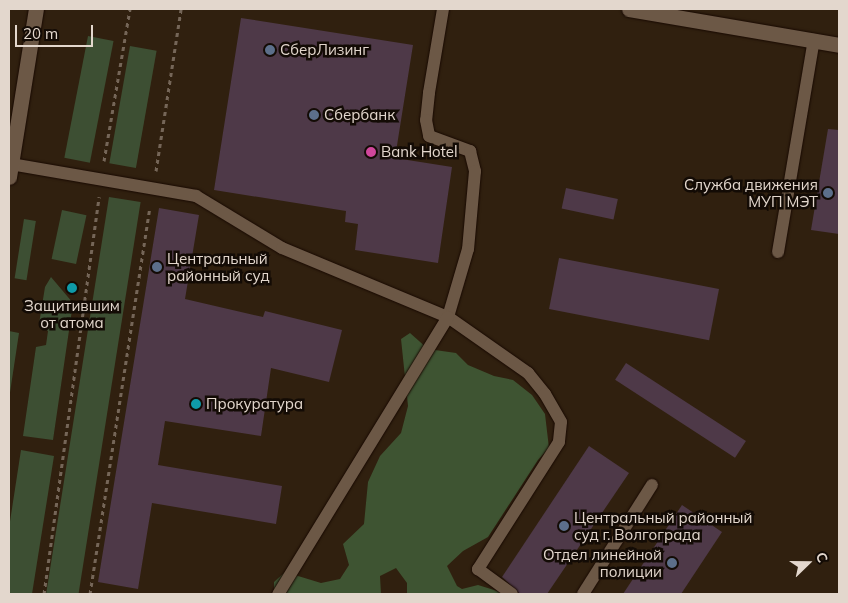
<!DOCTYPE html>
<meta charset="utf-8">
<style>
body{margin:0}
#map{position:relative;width:848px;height:603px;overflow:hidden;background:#30200f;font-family:Mulish,sans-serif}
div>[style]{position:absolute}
.green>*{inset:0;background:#3d4f33;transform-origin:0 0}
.forest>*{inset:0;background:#3e5432}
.building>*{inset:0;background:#4e3948;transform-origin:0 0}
.path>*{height:3px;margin-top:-1.5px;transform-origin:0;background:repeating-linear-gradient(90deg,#756658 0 4px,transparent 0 8px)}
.roads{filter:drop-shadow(0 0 1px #180900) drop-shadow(0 0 1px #180900)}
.lane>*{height:12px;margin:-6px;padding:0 6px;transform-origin:6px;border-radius:6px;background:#6c5846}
.street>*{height:15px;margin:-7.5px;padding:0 7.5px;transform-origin:7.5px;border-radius:7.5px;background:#6c5846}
.secondary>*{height:15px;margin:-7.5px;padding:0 7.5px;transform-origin:7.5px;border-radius:7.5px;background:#6c5846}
.dots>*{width:14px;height:14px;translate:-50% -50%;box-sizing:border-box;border:2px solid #130b05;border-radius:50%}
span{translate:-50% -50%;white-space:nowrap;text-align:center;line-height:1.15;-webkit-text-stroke:5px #130b05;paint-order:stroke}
.poi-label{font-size:15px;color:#e3d7cd}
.left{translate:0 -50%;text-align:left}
.right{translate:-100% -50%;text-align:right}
.frame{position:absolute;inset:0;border:10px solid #e3d7cd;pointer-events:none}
.north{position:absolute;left:783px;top:538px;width:50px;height:50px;-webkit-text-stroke:4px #130b05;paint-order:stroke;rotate:68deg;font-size:14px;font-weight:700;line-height:20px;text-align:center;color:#e3d7cd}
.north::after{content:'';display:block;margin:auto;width:18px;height:22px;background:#e3d7cd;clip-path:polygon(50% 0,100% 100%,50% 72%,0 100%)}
.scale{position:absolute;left:15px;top:25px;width:78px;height:22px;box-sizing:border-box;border:2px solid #e3d7cd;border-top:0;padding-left:6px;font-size:15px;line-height:18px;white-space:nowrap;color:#e3d7cd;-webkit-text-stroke:4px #130b05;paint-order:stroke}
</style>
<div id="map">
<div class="green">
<i style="left:88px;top:36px;width:26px;height:124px;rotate:11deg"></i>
<i style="left:130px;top:46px;width:27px;height:119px;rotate:10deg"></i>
<i style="left:109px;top:197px;width:32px;height:402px;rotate:9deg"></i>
<i style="left:62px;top:210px;width:25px;height:50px;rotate:12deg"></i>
<i style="left:24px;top:219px;width:12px;height:60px;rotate:9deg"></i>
<i style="clip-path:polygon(51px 277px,73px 303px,53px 440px,23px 436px,36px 347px,46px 345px,48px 331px,39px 324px,45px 287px)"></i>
<i style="clip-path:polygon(9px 331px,19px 333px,9px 399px)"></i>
<i style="clip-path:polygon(21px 450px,54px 456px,32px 594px,9px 594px,9px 528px)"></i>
</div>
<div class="forest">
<i style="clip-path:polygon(410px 333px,428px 349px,456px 353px,468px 365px,494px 376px,513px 380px,532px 395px,545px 414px,549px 448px,538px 460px,488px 537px,463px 551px,447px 566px,457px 586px,462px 589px,478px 585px,507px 594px,407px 594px,407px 583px,396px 568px,380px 576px,381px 594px,274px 594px,274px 582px,285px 572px,321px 583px,340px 579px,349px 565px,343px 544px,364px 524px,368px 482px,380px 456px,401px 433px,408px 406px,401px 339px)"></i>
</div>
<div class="building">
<i style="clip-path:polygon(241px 18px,413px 45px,395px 158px,452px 167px,438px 263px,355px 250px,358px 224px,345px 222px,346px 211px,214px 190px)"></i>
<i style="clip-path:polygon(828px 129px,839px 130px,839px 234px,811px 230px)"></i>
<i style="left:566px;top:188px;width:53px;height:21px;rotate:12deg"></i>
<i style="clip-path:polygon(159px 208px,199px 215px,185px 299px,263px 317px,265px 311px,342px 330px,329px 382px,271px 368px,261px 436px,165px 421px,158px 465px,282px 486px,276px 524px,152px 503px,138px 589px,98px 582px)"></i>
<i style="left:559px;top:258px;width:163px;height:52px;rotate:11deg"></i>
<i style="left:626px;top:363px;width:143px;height:20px;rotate:33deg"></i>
<i style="clip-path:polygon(589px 446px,629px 473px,547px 594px,520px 594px,502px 577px)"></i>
<i style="clip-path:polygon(682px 505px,722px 532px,681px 594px,623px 594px)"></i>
</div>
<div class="path">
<i style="left:104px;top:161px;width:154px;rotate:-80.3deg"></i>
<i style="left:156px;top:171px;width:164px;rotate:-81.2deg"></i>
<i style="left:44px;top:594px;width:401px;rotate:-82.1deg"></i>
<i style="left:90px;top:594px;width:392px;rotate:-81.2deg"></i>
</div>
<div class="roads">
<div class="lane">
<i style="left:443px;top:9px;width:85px;rotate:99.5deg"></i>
<i style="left:429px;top:93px;width:27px;rotate:96deg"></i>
<i style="left:426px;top:120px;width:16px;rotate:79deg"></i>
<i style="left:429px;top:136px;width:44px;rotate:20.1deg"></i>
<i style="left:470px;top:151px;width:21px;rotate:76deg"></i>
<i style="left:475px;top:171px;width:78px;rotate:95.1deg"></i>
<i style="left:468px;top:249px;width:71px;rotate:106.4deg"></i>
<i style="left:448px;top:317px;width:98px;rotate:35deg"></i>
<i style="left:528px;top:373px;width:27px;rotate:51deg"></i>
<i style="left:545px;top:394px;width:32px;rotate:60deg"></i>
<i style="left:561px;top:422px;width:20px;rotate:96deg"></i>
<i style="left:559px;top:442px;width:151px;rotate:122.5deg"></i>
<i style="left:478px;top:569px;width:42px;rotate:36.3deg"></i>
<i style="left:11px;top:164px;width:188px;rotate:9.8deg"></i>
<i style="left:196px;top:196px;width:100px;rotate:31.2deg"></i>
<i style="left:282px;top:248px;width:180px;rotate:22.6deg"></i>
<i style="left:448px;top:317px;width:325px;rotate:121.5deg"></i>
<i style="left:778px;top:252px;width:215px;rotate:-80.4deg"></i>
<i style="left:583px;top:594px;width:129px;rotate:-57.7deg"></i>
</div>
<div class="street">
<i style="left:9px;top:177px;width:170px;rotate:-80.9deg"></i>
</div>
<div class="secondary">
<i style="left:629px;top:9px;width:213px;rotate:9.7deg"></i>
</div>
</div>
<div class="dots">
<i style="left:270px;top:50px;background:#5c6f8a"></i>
<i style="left:314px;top:115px;background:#5c6f8a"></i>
<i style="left:371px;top:152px;background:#d1479c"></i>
<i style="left:828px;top:193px;background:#5c6f8a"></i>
<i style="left:157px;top:267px;background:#5c6f8a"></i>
<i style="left:72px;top:288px;background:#0f9aa8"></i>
<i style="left:196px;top:404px;background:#0f9aa8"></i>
<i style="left:564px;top:526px;background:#5c6f8a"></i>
<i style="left:672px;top:563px;background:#5c6f8a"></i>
</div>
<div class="poi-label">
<span class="left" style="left:280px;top:50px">СберЛизинг</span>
<span class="left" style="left:324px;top:115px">Сбербанк</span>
<span class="left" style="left:381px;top:152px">Bank Hotel</span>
<span class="right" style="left:818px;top:193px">Служба движения<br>МУП МЭТ</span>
<span class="left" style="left:167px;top:267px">Центральный<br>районный суд</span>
<span style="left:72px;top:314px">Защитившим<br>от атома</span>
<span class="left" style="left:206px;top:404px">Прокуратура</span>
<span class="left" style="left:574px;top:526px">Центральный районный<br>суд г. Волгограда</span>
<span class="right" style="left:662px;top:563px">Отдел линейной<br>полиции</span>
</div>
<div class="frame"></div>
<div class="north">С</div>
<div class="scale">20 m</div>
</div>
